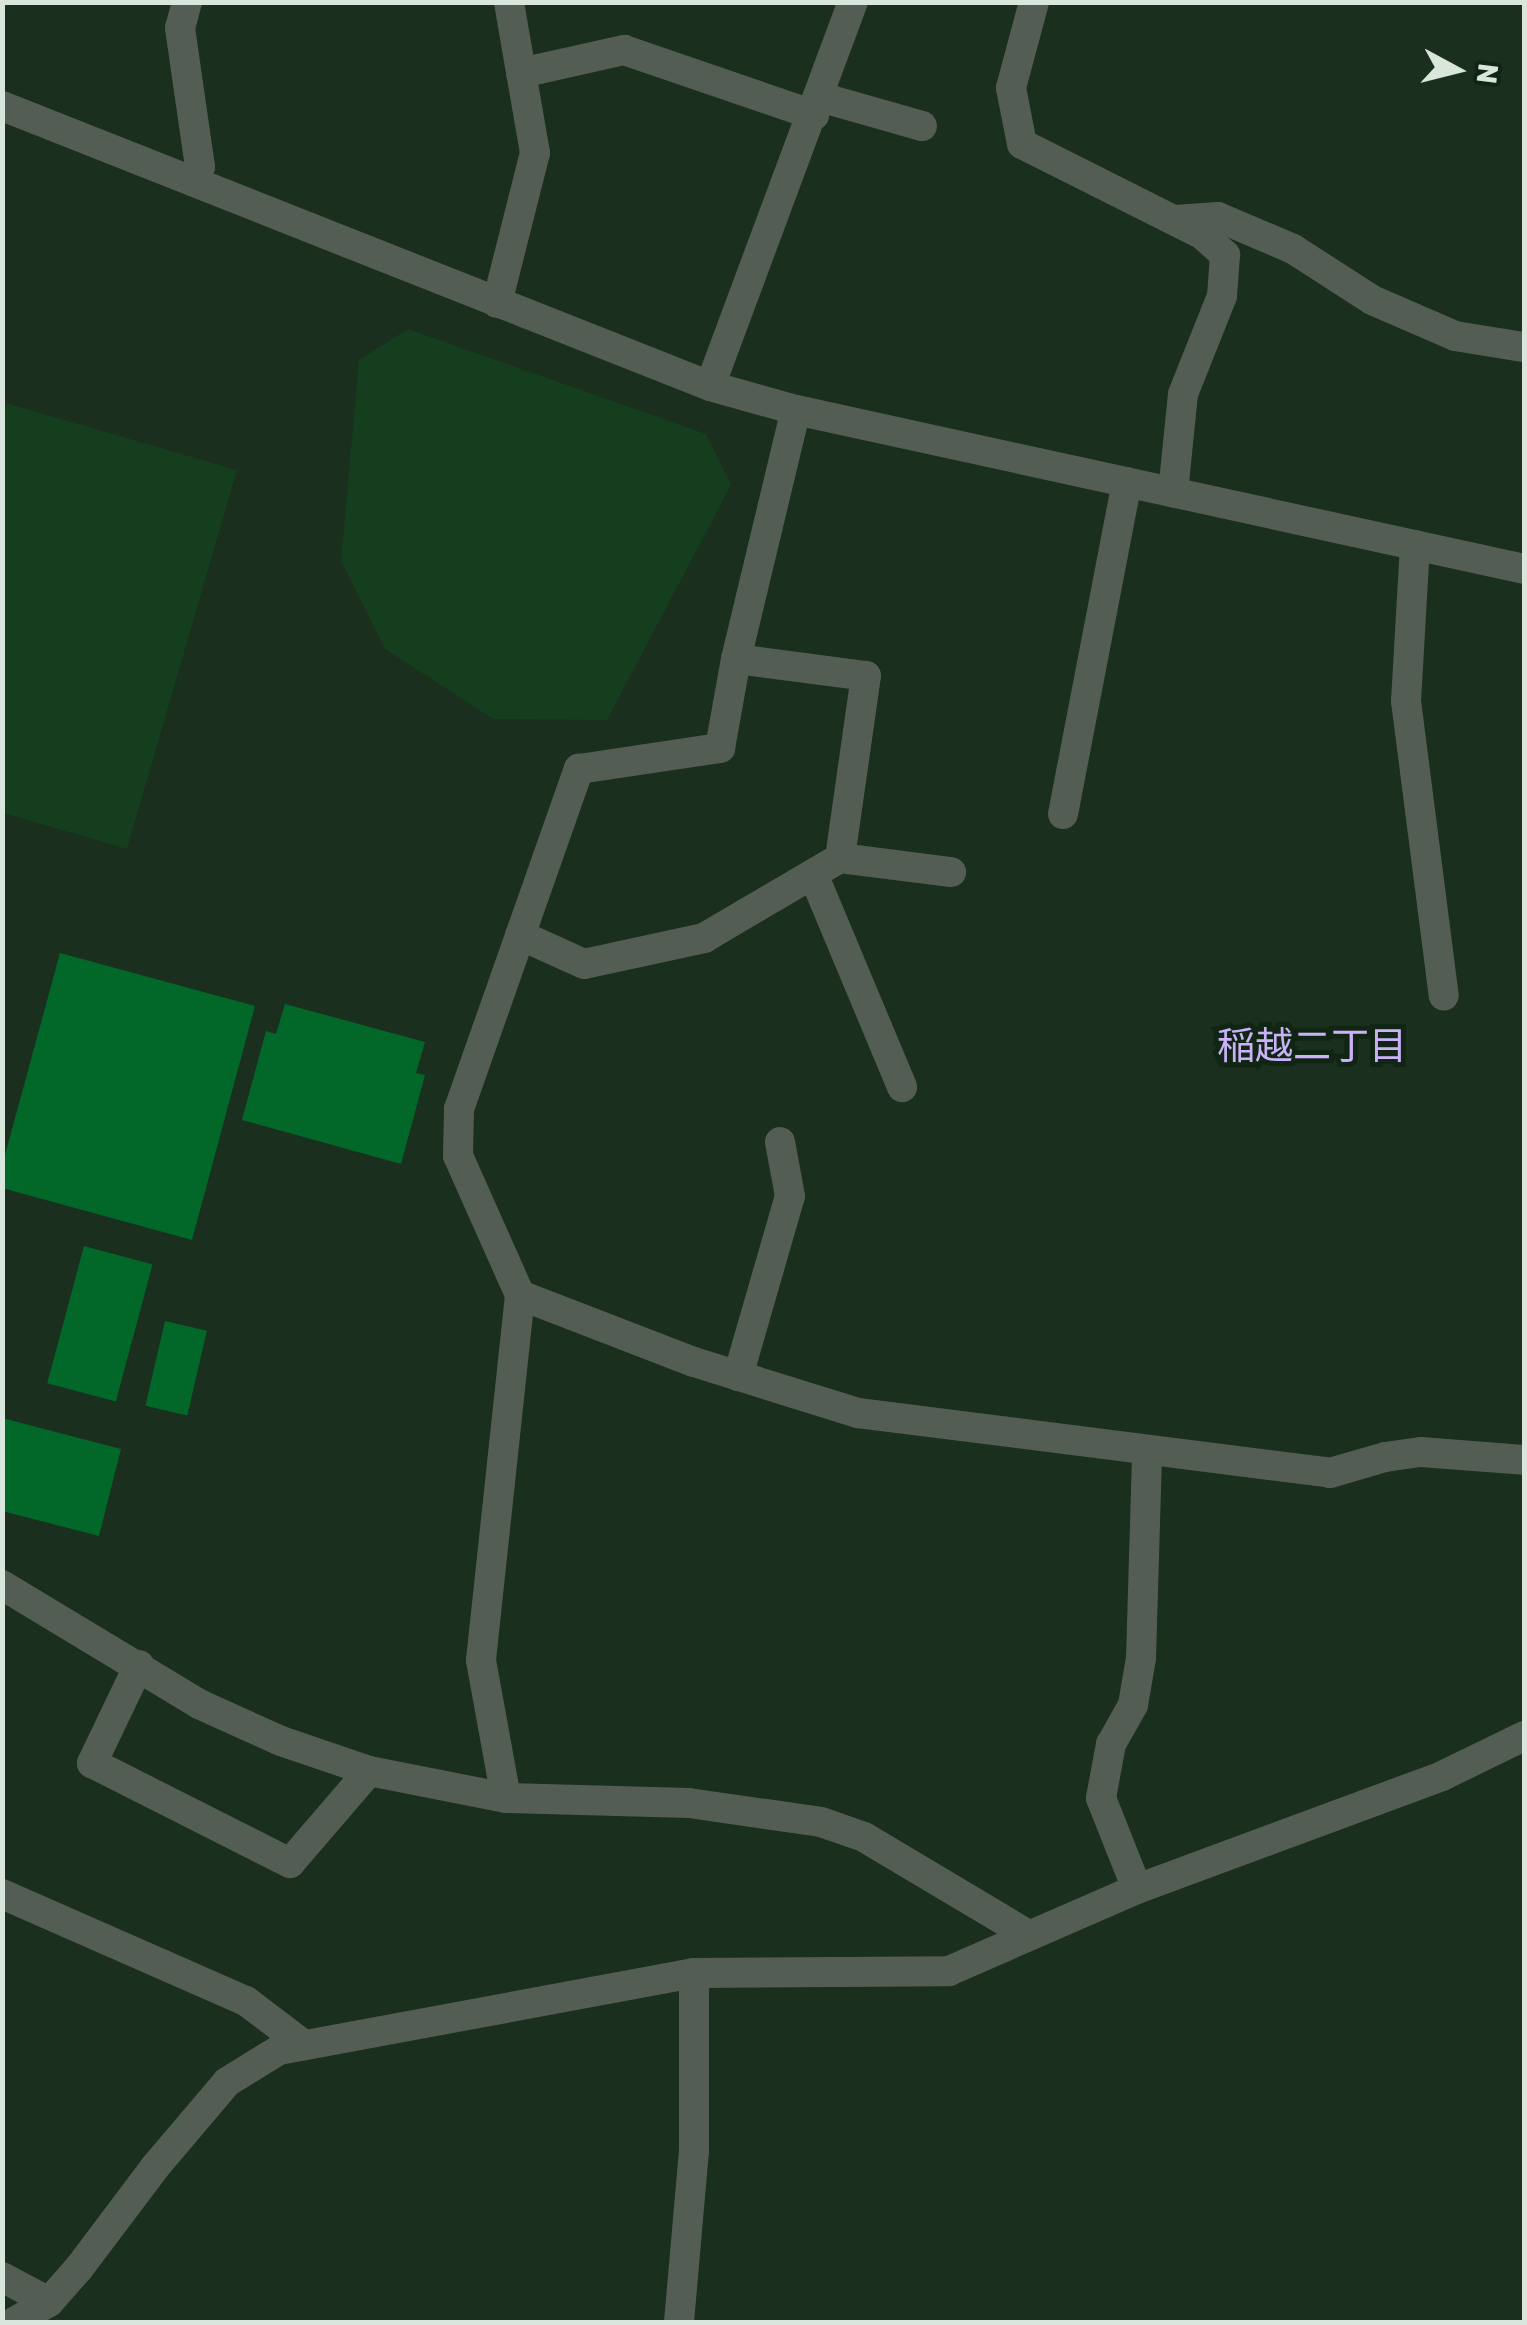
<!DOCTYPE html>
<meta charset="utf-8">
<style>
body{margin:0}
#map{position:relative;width:1527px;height:2325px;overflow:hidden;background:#1a2f1d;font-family:Rubik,"Noto Sans JP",sans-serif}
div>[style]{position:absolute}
.green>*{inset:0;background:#143e1e}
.building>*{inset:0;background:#02682a;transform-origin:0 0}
.minor>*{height:30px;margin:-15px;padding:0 15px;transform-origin:15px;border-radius:15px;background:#535d54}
span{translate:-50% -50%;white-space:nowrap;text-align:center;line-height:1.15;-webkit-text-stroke:10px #102514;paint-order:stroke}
.neighbourhood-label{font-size:38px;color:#c9b2f8}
.frame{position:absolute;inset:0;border:5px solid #d9e6db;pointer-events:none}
.north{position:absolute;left:1407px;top:20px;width:100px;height:100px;-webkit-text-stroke:8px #102514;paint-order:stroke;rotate:97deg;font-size:28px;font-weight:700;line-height:40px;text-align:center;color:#d9e6db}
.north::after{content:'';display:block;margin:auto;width:35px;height:45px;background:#d9e6db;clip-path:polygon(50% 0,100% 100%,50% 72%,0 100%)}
</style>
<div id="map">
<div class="green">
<i style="clip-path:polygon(408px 329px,706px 434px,731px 485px,607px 720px,493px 719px,385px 649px,341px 561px,359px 360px)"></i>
<i style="clip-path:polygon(2px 402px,237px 470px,127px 849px,3px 813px)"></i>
</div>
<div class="building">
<i style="clip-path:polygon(60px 953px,255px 1006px,192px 1240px,2px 1188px,2px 1166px)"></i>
<i style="clip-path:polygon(285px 1004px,425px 1042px,416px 1073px,425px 1075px,401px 1164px,242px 1120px,266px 1031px,276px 1034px)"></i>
<i style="left:84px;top:1246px;width:71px;height:142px;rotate:15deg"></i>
<i style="left:165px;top:1321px;width:43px;height:87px;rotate:13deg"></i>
<i style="clip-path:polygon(2px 1418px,121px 1449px,99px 1536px,2px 1511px)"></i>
</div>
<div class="minor">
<i style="left:187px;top:2px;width:27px;rotate:105deg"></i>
<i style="left:180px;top:28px;width:140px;rotate:81.8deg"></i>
<i style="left:200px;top:167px;width:16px;rotate:112deg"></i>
<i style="left:1034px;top:2px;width:89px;rotate:105deg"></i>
<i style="left:1011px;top:88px;width:57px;rotate:78.9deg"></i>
<i style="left:1022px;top:144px;width:203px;rotate:26.7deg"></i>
<i style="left:1203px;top:235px;width:30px;rotate:42deg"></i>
<i style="left:1225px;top:255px;width:41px;rotate:94.2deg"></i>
<i style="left:1222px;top:296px;width:105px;rotate:111.7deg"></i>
<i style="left:1183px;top:394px;width:99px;rotate:95.8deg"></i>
<i style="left:521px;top:73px;width:106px;rotate:-12.6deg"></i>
<i style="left:624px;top:50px;width:201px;rotate:18.9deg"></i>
<i style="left:820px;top:97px;width:106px;rotate:15.9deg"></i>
<i style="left:2px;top:106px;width:761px;rotate:21.58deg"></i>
<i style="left:710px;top:386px;width:89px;rotate:15.6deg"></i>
<i style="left:796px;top:410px;width:745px;rotate:12.32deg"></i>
<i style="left:1175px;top:220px;width:43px;rotate:-4deg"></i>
<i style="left:1218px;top:217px;width:82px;rotate:23.1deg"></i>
<i style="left:1293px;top:249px;width:94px;rotate:32.8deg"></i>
<i style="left:1372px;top:300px;width:90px;rotate:23.4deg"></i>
<i style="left:1455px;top:336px;width:70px;rotate:9.1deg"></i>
<i style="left:497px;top:303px;width:155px;rotate:-75.8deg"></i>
<i style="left:535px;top:153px;width:153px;rotate:-99.8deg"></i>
<i style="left:710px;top:386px;width:410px;rotate:-69.6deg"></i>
<i style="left:1415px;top:545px;width:156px;rotate:93.3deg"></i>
<i style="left:1406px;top:701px;width:297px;rotate:82.7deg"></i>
<i style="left:1063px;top:814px;width:338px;rotate:-79.1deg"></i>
<i style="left:840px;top:858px;width:112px;rotate:7.2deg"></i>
<i style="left:813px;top:874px;width:231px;rotate:67.3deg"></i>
<i style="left:520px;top:935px;width:70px;rotate:24.4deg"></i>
<i style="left:584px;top:964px;width:123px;rotate:-12.2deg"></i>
<i style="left:704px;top:938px;width:158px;rotate:-30.5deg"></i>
<i style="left:840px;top:858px;width:184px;rotate:-81.9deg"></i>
<i style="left:866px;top:676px;width:131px;rotate:-172.5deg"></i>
<i style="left:520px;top:1295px;width:186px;rotate:21.1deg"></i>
<i style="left:694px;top:1362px;width:172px;rotate:17.3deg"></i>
<i style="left:858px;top:1413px;width:476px;rotate:7.2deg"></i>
<i style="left:1330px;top:1473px;width:57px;rotate:-16.2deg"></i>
<i style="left:1385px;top:1457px;width:36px;rotate:-8deg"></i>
<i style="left:1421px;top:1452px;width:103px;rotate:4.4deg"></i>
<i style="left:738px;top:1376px;width:187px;rotate:-73.9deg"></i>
<i style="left:790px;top:1196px;width:55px;rotate:-100.5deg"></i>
<i style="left:2px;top:1585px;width:230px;rotate:31.1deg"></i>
<i style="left:199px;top:1704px;width:90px;rotate:24.3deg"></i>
<i style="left:281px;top:1741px;width:93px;rotate:18.8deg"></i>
<i style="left:369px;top:1771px;width:140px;rotate:11.1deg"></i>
<i style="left:506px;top:1798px;width:183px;rotate:1.6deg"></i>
<i style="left:689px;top:1803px;width:133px;rotate:8.2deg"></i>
<i style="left:821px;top:1822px;width:46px;rotate:19.2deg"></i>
<i style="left:864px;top:1837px;width:190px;rotate:30.8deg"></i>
<i style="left:139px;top:1665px;width:109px;rotate:115.6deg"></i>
<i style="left:92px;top:1763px;width:222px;rotate:26.8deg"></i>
<i style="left:290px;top:1863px;width:121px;rotate:-49.3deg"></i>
<i style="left:506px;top:1798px;width:140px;rotate:-100.3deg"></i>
<i style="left:481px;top:1660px;width:367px;rotate:-83.9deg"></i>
<i style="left:520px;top:1295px;width:152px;rotate:-114deg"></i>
<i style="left:458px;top:1156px;width:47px;rotate:-88.8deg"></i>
<i style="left:459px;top:1109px;width:361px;rotate:-70.6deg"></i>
<i style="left:579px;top:769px;width:143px;rotate:-8.5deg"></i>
<i style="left:720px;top:748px;width:90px;rotate:-79.8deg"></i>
<i style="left:736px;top:659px;width:256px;rotate:-76.5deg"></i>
<i style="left:1137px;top:1889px;width:98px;rotate:-111.6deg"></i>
<i style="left:1101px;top:1798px;width:55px;rotate:-79.5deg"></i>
<i style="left:1111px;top:1744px;width:45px;rotate:-60.6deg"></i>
<i style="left:1133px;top:1705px;width:48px;rotate:-80.3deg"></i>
<i style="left:1141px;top:1658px;width:206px;rotate:-88.3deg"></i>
<i style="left:2px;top:1894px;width:266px;rotate:23.7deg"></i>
<i style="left:246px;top:2001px;width:73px;rotate:37.2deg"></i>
<i style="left:2px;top:2277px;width:53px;rotate:28deg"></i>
<i style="left:14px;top:2322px;width:40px;rotate:-29.7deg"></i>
<i style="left:49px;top:2302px;width:45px;rotate:-48.6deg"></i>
<i style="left:79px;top:2268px;width:126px;rotate:-53deg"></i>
<i style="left:155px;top:2167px;width:111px;rotate:-49.7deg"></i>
<i style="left:227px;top:2082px;width:61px;rotate:-31.6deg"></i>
<i style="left:279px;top:2050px;width:422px;rotate:-10.5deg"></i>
<i style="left:694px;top:1973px;width:255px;rotate:-0.4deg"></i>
<i style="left:949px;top:1971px;width:205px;rotate:-23.6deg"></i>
<i style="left:1137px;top:1889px;width:325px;rotate:-20.3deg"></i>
<i style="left:1442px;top:1776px;width:91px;rotate:-26deg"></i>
<i style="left:679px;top:2322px;width:172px;rotate:-85deg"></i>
<i style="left:694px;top:2151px;width:178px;rotate:-90deg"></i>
</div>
<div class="neighbourhood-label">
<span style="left:1312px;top:1047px">稲越二丁目</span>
</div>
<div class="frame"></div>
<div class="north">N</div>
</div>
